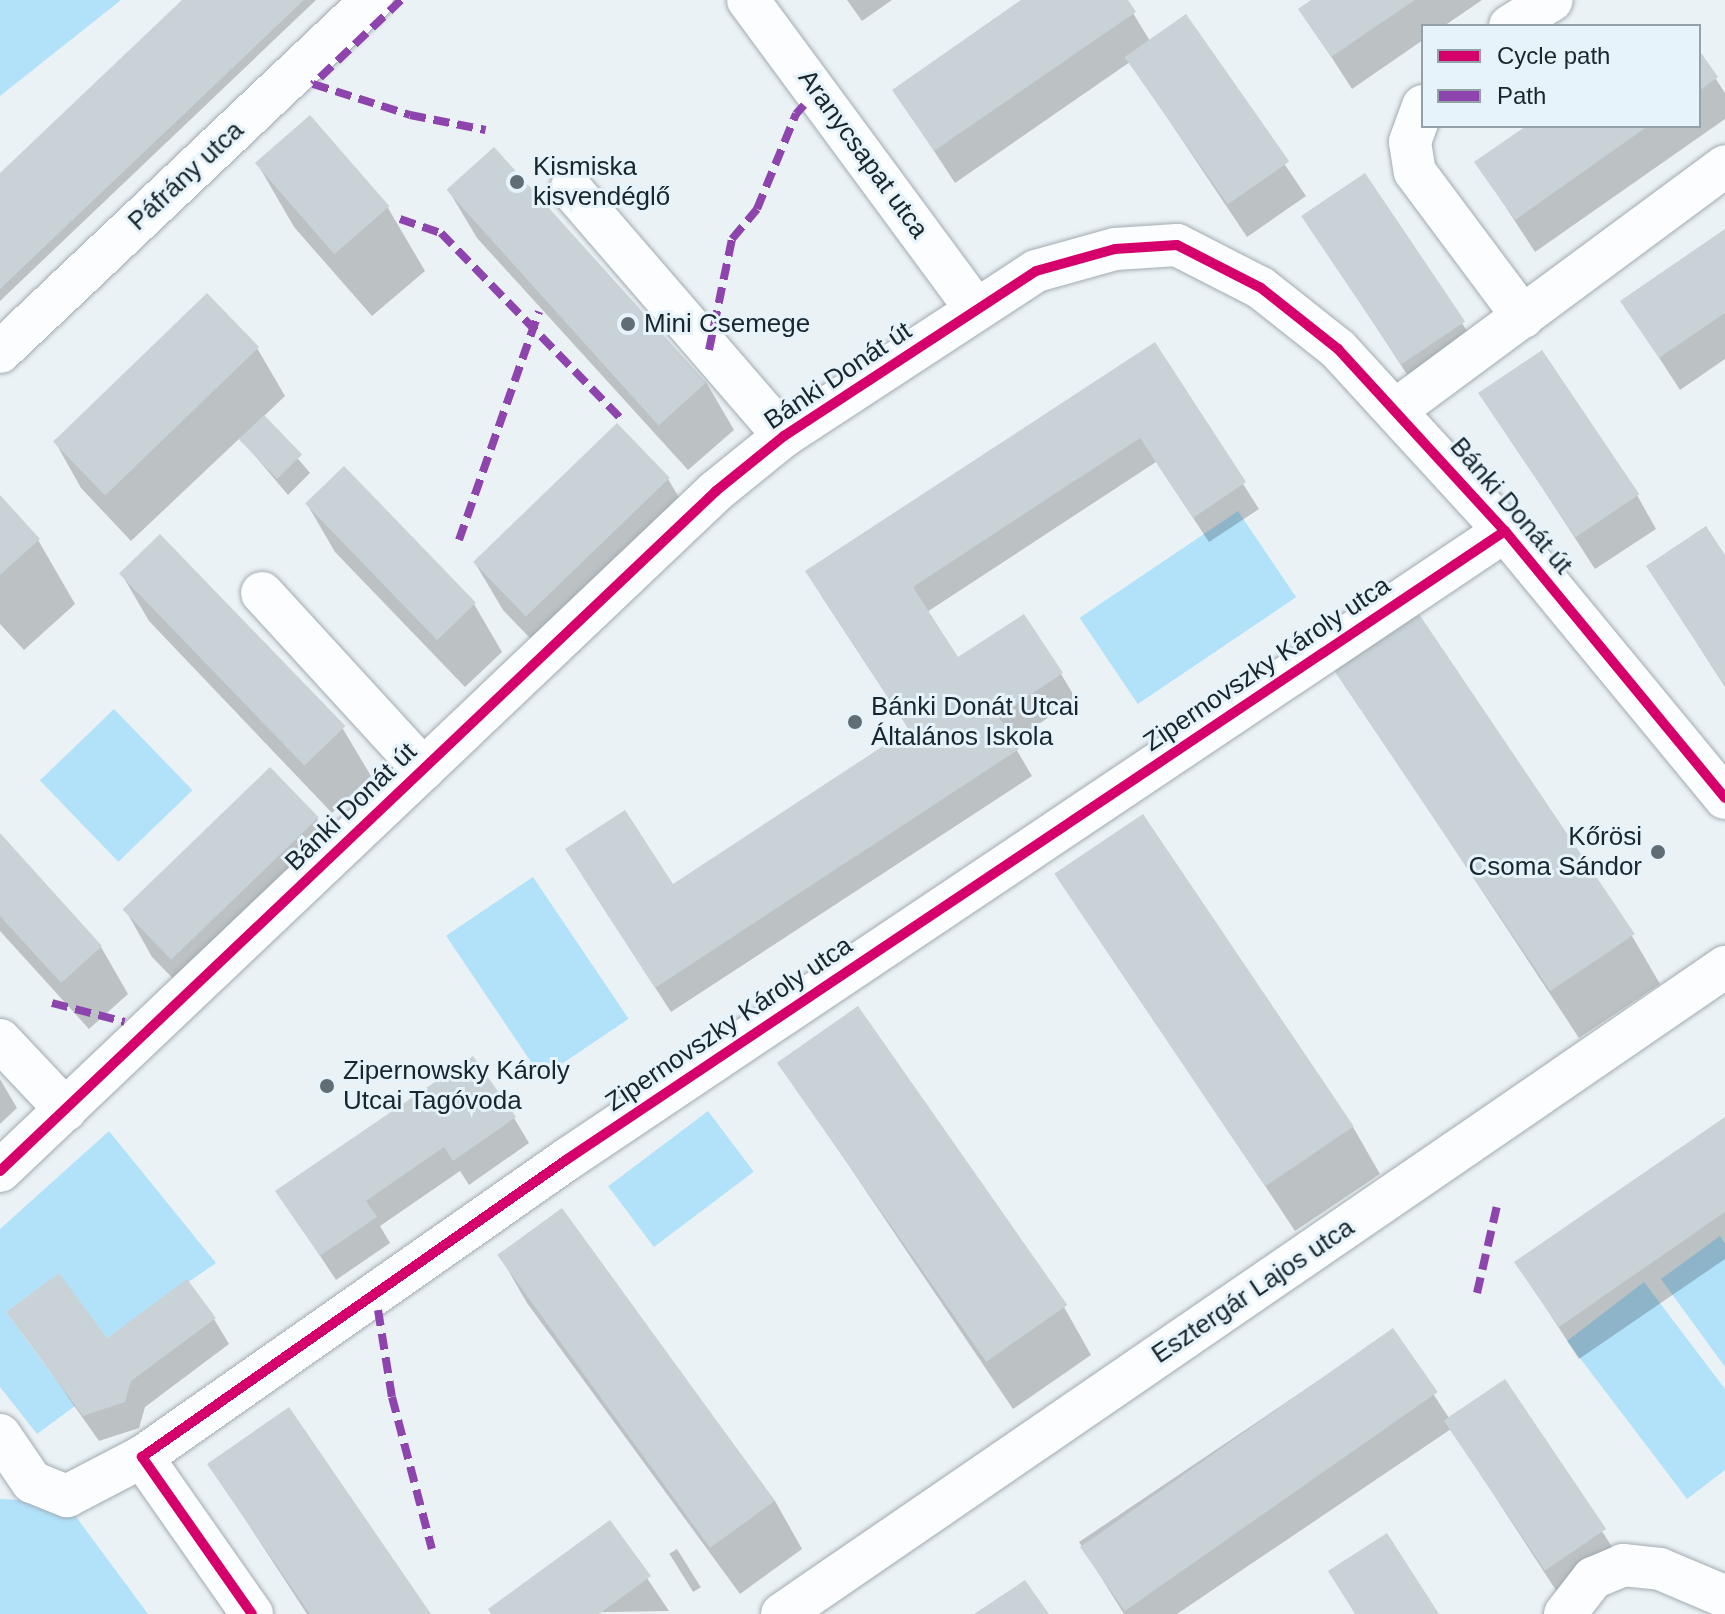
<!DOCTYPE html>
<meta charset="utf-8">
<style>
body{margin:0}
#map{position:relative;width:1725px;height:1614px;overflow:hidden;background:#ebf2f6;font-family:Helvetica,sans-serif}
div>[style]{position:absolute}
.green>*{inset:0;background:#b1e2fa;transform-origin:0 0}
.shadow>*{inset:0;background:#0003;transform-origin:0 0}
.building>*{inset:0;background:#c8d2d7;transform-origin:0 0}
.roads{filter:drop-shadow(0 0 2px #a2abb0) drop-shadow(0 0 2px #a2abb0)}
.minor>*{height:42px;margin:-21px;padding:0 21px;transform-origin:21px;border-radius:21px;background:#fcfdfe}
.quiet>*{height:8px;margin-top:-4px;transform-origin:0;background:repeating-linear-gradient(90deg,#8e44ad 0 16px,transparent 0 24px)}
.cycleway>*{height:10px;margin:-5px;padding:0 5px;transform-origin:5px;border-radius:5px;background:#d6006c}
.dots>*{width:22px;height:22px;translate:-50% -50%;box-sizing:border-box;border:4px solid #e6f3fb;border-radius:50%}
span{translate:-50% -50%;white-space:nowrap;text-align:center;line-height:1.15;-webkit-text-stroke:6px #e6f3fb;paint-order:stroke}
.street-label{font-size:26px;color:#19262c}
.poi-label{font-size:26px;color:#19262c}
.left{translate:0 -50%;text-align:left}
.right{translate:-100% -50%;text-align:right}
.legend{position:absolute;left:1421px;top:24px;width:280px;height:104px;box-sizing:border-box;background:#e6f3fb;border:2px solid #94a1a8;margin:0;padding:10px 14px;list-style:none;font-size:24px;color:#19262c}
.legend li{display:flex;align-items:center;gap:16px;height:40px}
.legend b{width:40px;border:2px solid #94a1a8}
</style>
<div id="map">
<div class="green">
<i style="clip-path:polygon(0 0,121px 0,0 96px)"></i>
<i style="left:1238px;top:511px;width:104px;height:191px;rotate:56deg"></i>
<i style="left:114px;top:709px;width:113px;height:103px;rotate:46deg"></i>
<i style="left:533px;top:877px;width:171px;height:105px;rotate:56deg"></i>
<i style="left:708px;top:1111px;width:76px;height:125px;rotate:53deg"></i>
<i style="clip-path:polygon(109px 1131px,216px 1263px,107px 1338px,58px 1274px,6px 1312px,75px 1406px,37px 1434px,0 1387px,0 1229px)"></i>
<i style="clip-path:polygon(1720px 1236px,1725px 1244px,1725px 1367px,1661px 1279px)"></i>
<i style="clip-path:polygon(1644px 1282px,1725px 1389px,1725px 1470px,1687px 1499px,1567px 1341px)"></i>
<i style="clip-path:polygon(0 1499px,65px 1502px,148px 1614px,0 1614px)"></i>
</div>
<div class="shadow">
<i style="clip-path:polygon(185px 0,316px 0,0 301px,0 176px)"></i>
<i style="clip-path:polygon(847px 0,892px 0,862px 21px)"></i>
<i style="clip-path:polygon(1024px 0,1125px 0,1150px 41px,1185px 17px,1306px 196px,1247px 237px,1130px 62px,955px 183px,894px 90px)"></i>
<i style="clip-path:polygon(1315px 0,1482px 0,1444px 26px,1423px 26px,1423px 40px,1352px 89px,1301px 10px)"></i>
<i style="clip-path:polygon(1699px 53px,1725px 93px,1725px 119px,1535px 252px,1477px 163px,1529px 126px,1699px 126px)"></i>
<i style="clip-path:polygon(257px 163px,388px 208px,425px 271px,372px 316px,294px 227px)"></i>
<i style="clip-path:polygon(449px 191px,706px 382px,734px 430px,688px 470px,477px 238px)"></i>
<i style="clip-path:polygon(1304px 216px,1462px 323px,1482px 356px,1421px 396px)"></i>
<i style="clip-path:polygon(1725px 232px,1725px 359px,1680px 390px,1623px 302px)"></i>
<i style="clip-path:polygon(1154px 345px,1259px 509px,1209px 542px,1156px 462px,927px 612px,958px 660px,1061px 674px,1076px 699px,1012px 742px,1032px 776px,671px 1012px,582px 875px,672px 886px,910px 731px,822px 597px)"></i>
<i style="clip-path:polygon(257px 348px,285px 396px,263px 417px,310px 473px,288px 495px,240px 438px,131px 541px,81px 488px,54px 440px)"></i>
<i style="clip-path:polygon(1481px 393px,1637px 495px,1656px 529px,1595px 569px)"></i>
<i style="clip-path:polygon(668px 479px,696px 526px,554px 663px,503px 610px,475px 563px)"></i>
<i style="clip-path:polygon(0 498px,38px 540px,75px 604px,24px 650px,0 624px)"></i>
<i style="clip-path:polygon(307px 504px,474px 604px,502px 652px,465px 687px,335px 552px)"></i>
<i style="clip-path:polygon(1725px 558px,1725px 687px,1648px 567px)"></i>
<i style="clip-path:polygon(121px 573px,343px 729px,371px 776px,332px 813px,149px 621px)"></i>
<i style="clip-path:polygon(1337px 671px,1632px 936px,1660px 984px,1579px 1038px)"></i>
<i style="clip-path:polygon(317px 818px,345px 866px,200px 1006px,152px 957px,125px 909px)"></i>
<i style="clip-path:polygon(0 836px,101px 947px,128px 994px,89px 1029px,0 931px)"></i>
<i style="clip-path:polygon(1058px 874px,1353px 1127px,1380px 1174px,1295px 1231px)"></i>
<i style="clip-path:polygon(779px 1062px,1064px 1307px,1091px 1355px,1013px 1409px)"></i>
<i style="clip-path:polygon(0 1079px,17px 1108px,0 1124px)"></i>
<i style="clip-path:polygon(514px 1118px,529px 1143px,469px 1185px,460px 1171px,380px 1226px,390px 1243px,336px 1280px,278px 1192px)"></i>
<i style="clip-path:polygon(1725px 1119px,1725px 1259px,1579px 1359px,1516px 1262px)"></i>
<i style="clip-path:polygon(561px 1210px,775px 1501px,802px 1549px,740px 1594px,527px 1303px,500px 1256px)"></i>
<i style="clip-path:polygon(9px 1313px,106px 1341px,214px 1319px,229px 1344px,145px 1407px,139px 1428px,99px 1441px)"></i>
<i style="clip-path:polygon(1392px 1331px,1449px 1418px,1505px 1381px,1618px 1556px,1559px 1595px,1451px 1429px,1177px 1614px,1124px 1614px,1079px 1542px)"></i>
<i style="clip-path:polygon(209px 1464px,428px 1614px,307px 1614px)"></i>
<i style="clip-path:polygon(610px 1523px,669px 1611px,493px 1614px)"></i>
<i style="left:677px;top:1549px;width:45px;height:9px;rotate:58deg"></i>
</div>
<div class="building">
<i style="clip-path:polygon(182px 0,304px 0,0 289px,0 173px)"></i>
<i style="clip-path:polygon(1021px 0,1128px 0,1136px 12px,934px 151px,892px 90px)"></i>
<i style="clip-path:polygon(1311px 0,1415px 0,1331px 57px,1298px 9px)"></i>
<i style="left:1186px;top:14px;width:180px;height:75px;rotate:55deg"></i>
<i style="clip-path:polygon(1699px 50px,1718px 77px,1699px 91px)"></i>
<i style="left:310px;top:115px;width:121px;height:73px;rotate:49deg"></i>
<i style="clip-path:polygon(1526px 126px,1648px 126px,1515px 220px,1474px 162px)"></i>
<i style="left:494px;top:147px;width:317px;height:64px;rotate:48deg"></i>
<i style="left:1365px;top:173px;width:179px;height:77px;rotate:56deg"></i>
<i style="clip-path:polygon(1725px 229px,1725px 313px,1659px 358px,1620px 301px)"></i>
<i style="left:207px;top:293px;width:75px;height:214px;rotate:46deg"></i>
<i style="clip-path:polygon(1155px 342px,1246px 482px,1193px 518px,1140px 438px,913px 587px,958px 657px,1024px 614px,1063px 673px,998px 716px,1019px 749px,655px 988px,565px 849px,625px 810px,673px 884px,909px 729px,805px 571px)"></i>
<i style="left:1542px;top:350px;width:174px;height:77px;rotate:56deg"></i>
<i style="left:264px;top:415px;width:55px;height:35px;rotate:46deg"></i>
<i style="left:617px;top:423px;width:76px;height:200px;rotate:46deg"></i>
<i style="left:344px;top:466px;width:190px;height:54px;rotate:46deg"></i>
<i style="clip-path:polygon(0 495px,40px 539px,0 575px)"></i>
<i style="clip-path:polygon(1706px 526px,1725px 555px,1725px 686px,1646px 566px)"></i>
<i style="left:160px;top:534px;width:267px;height:57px;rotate:46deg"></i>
<i style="left:1419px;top:614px;width:386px;height:102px;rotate:56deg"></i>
<i style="left:270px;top:767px;width:70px;height:205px;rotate:46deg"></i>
<i style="left:1143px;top:814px;width:377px;height:107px;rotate:56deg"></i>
<i style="clip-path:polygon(0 833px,102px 946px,61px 983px,0 916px)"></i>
<i style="left:858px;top:1006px;width:365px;height:99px;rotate:55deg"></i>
<i style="clip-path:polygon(473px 1056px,516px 1117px,453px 1161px,444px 1147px,366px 1201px,377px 1217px,320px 1256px,275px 1191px)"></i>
<i style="clip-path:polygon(1725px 1117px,1725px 1212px,1559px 1327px,1514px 1262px)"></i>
<i style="left:562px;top:1208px;width:362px;height:80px;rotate:54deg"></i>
<i style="clip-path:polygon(59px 1273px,107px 1338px,187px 1279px,216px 1318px,131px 1381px,125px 1402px,83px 1416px,6px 1312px)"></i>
<i style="left:1393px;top:1328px;width:78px;height:382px;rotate:55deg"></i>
<i style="left:1505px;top:1379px;width:181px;height:74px;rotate:56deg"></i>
<i style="clip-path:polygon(289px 1407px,431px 1614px,310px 1614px,207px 1464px)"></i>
<i style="clip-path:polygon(610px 1520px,651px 1576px,599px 1614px,491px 1614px,488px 1609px)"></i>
<i style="clip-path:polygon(1387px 1533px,1412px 1572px,1439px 1614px,1355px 1614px,1328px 1571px)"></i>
<i style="clip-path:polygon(1025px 1580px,1049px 1614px,974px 1614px)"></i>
</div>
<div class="roads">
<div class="minor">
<i style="left:748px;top:0;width:384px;rotate:53.6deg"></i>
<i style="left:1510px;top:26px;width:49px;rotate:-31.8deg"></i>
<i style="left:1423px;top:106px;width:38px;rotate:110deg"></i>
<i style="left:1410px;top:142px;width:30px;rotate:81deg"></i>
<i style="left:1415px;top:172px;width:181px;rotate:53.3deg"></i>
<i style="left:571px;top:189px;width:326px;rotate:49.2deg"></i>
<i style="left:0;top:352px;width:512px;rotate:-43.42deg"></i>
<i style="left:1397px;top:409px;width:408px;rotate:-36.5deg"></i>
<i style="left:262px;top:593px;width:239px;rotate:47.5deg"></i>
<i style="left:0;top:1040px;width:96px;rotate:46.7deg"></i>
<i style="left:0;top:1171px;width:987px;rotate:-43.52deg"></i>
<i style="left:716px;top:491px;width:87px;rotate:-39deg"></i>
<i style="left:784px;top:436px;width:301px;rotate:-33.2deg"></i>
<i style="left:1036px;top:271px;width:82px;rotate:-15.6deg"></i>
<i style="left:1115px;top:249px;width:62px;rotate:-3.7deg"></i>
<i style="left:1177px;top:245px;width:94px;rotate:27.1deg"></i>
<i style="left:1261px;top:288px;width:98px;rotate:38.4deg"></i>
<i style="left:1338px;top:349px;width:247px;rotate:47.5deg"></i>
<i style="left:1505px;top:531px;width:346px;rotate:50.5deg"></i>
<i style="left:0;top:1435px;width:57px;rotate:55.8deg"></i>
<i style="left:32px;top:1482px;width:38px;rotate:22deg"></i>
<i style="left:67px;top:1496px;width:85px;rotate:-27.5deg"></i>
<i style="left:252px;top:1614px;width:192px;rotate:-125deg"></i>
<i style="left:142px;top:1457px;width:518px;rotate:-35.01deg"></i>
<i style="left:566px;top:1160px;width:1130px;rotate:-33.82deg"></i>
<i style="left:782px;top:1614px;width:1144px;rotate:-34.45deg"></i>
<i style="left:1565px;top:1614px;width:46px;rotate:-52.1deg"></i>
<i style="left:1593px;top:1578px;width:33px;rotate:-23deg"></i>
<i style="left:1623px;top:1565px;width:37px;rotate:6deg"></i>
<i style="left:1660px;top:1569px;width:69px;rotate:22.9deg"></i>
</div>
</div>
<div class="quiet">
<i style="left:401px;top:0;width:122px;rotate:136.3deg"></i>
<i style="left:313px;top:84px;width:102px;rotate:17.7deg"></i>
<i style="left:410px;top:115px;width:77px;rotate:11.2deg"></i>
<i style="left:400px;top:219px;width:43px;rotate:18.9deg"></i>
<i style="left:441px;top:233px;width:259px;rotate:45.9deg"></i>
<i style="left:709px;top:350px;width:113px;rotate:-78.3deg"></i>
<i style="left:732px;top:239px;width:39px;rotate:-50deg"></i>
<i style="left:757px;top:209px;width:103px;rotate:-67.7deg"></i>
<i style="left:796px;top:114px;width:12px;rotate:-48deg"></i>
<i style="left:459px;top:540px;width:242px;rotate:-70.7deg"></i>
<i style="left:52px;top:1003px;width:75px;rotate:14.6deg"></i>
<i style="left:1477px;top:1293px;width:89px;rotate:-77.1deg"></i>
<i style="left:378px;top:1310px;width:88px;rotate:80.9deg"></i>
<i style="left:392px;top:1397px;width:157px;rotate:75.3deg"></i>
</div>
<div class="cycleway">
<i style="left:0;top:1171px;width:987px;rotate:-43.52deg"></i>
<i style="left:716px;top:491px;width:87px;rotate:-39deg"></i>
<i style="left:784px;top:436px;width:301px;rotate:-33.2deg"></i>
<i style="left:1036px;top:271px;width:82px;rotate:-15.6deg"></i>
<i style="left:1115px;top:249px;width:62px;rotate:-3.7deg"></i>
<i style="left:1177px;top:245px;width:94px;rotate:27.1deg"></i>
<i style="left:1261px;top:288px;width:98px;rotate:38.4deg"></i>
<i style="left:1338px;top:349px;width:247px;rotate:47.5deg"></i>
<i style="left:1505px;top:531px;width:346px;rotate:50.5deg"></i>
<i style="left:252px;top:1614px;width:192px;rotate:-125deg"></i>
<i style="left:142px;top:1457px;width:518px;rotate:-35.01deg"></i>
<i style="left:566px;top:1160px;width:1130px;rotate:-33.82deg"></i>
</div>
<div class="dots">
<i style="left:517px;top:182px;background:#626d73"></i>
<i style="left:628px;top:324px;background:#626d73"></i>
<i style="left:855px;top:722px;background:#626d73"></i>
<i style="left:1658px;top:852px;background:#626d73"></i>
<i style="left:327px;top:1086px;background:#626d73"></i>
</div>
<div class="street-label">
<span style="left:863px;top:154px;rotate:54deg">Aranycsapat utca</span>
<span style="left:186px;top:176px;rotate:-43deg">Páfrány utca</span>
<span style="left:838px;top:376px;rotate:-34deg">Bánki Donát út</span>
<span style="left:1511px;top:506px;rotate:49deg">Bánki Donát út</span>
<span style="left:1267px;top:664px;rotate:-34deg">Zipernovszky Károly utca</span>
<span style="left:351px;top:807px;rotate:-44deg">Bánki Donát út</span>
<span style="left:729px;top:1024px;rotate:-34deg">Zipernovszky Károly utca</span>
<span style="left:1253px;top:1291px;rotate:-34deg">Esztergár Lajos utca</span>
</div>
<div class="poi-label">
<span class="left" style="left:533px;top:182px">Kismiska<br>kisvendéglő</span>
<span class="left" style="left:644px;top:324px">Mini Csemege</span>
<span class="left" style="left:871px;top:722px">Bánki Donát Utcai<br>Általános Iskola</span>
<span class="right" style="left:1642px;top:852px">Kőrösi<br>Csoma Sándor</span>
<span class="left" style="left:343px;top:1086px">Zipernowsky Károly<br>Utcai Tagóvoda</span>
</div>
<ul class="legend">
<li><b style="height:10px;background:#d6006c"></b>Cycle path</li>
<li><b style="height:10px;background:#8e44ad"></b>Path</li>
</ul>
</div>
